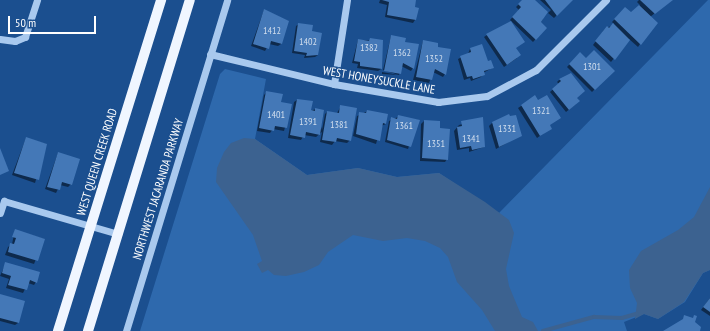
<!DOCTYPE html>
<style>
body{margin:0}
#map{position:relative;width:710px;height:331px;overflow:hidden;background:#1b4f8f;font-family:"PT Sans Narrow",sans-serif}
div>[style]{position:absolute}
.green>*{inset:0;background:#2e69ad}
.water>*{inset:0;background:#3c6290}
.shadow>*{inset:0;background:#0007}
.stream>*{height:3.5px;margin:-1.75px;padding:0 1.75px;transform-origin:1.75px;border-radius:1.75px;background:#3c6290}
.building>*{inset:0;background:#4478b7}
.minor>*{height:7px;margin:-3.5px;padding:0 3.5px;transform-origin:3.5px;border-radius:3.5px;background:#a9c9ee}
.major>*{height:10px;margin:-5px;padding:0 5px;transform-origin:5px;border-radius:5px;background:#f0f6ff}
span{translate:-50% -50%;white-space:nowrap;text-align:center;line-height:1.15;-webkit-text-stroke:3px #1b4f8f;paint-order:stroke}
.number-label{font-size:10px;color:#d0dded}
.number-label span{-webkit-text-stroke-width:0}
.street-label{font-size:12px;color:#fff}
.scale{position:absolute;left:8px;top:16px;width:88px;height:18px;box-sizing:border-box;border:2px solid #fff;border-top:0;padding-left:5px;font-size:12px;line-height:14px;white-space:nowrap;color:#fff;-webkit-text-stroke:3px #1b4f8f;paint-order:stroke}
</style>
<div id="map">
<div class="green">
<i style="clip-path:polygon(708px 0,710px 0,710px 270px,703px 273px,685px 302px,658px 319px,644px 314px,624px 322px,627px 331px,140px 331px,220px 74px,225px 69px,266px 79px,255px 139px,307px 175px,358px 168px,397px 177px,439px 173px,499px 213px)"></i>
</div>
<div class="water">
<i style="clip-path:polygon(244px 138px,255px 139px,307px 175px,358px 168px,397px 177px,439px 173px,485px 202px,509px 220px,514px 233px,506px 269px,509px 286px,522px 317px,533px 322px,538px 331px,495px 331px,482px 310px,457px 282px,448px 257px,440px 248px,425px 241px,407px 238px,383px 241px,353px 235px,328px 252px,319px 265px,304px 272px,286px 276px,274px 275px,268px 270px,262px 273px,257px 264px,262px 261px,253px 235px,216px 182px,217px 168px,224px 152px,231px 143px)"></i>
<i style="clip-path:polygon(710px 187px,710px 270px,703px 273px,684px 302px,658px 319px,644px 314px,635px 319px,637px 303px,630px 288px,629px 270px,641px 251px,678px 230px,694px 217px)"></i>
</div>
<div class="shadow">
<i style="clip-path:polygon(380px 0,415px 0,415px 20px,413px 23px,385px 17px,387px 5px,379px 3px)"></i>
<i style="clip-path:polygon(523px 0,534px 0,543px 19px,540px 23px,546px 28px,533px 42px,510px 20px,519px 10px,516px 7px)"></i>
<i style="clip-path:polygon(540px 0,572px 0,554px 18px,548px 13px,551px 10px)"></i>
<i style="clip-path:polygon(639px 0,671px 0,650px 17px,656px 23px,640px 44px,638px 47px,629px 39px,611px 62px,593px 45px,604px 30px,614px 24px,612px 22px,625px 8px,631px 14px,640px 5px,637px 2px)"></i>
<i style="clip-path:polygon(264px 10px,288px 21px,281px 44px,278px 46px,269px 44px,265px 51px,251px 46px)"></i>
<i style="clip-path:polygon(299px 24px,311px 32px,318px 55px,315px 57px,304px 58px,305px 55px,292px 53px,296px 26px)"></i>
<i style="clip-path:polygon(487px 35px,515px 48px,517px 58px,504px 67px,484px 37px)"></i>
<i style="clip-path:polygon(391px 36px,404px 42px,413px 68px,411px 71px,401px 66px,399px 75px,383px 70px)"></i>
<i style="clip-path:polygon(358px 40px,382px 41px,381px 69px,378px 71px,357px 68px,358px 64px,352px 63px)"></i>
<i style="clip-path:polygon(423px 41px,437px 48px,445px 74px,443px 77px,433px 72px,429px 83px,413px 80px)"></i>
<i style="clip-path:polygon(470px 49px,492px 68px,483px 73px,481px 77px,471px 81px,470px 78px,464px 80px,458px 59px,468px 54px)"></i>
<i style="clip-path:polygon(580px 53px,586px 59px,613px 71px,592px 92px,567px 67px)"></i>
<i style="clip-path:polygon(382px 72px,399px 75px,382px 74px)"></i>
<i style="clip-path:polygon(570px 74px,576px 104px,566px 112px,550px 92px,559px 84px,557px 82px,559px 80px)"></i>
<i style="clip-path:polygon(266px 93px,280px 103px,291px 105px,284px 131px,273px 129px,270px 133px,257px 131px,264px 95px)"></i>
<i style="clip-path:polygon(535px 97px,551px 128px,537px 138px,518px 108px)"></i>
<i style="clip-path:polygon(297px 100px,310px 111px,316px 109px,322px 130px,325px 114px,327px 112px,337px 113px,341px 106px,350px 140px,347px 143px,335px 141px,332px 145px,320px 142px,322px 132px,316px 137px,304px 135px,301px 140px,288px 138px,294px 102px)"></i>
<i style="clip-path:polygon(368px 111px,386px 124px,381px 126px,376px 144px,353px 136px,357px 116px)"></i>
<i style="clip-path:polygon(398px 117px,418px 120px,408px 149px,385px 142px,389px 121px)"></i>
<i style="clip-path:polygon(482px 119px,484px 147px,469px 152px,469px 148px,457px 150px,454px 131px,459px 125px)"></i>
<i style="clip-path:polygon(424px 121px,439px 129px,447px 159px,445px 162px,420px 161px,421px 124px)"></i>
<i style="clip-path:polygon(492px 123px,521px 135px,496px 149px,489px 126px)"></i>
<i style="clip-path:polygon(26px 138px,46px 144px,35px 183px,12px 175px)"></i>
<i style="clip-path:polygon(58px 153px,71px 184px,68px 187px,60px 185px,56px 193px,45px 189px)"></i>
<i style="clip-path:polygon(15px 230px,44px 239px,34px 264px,5px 255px,8px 247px,12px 244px)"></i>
<i style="clip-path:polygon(6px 263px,36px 282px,34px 285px,28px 283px,23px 293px,6px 288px,9px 279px,0 276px)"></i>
<i style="clip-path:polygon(0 295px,18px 323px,15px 325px,0 321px)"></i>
<i style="clip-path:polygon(710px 298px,710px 316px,701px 310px)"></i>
</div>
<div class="stream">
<i style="left:543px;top:331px;width:53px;rotate:-15.4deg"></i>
<i style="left:594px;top:317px;width:28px;rotate:2deg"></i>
<i style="left:622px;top:318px;width:15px;rotate:-16deg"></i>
</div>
<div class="building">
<i style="clip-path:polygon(382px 0,416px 0,415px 7px,419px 8px,416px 20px,387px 15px,389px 2px)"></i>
<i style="clip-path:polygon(522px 0,535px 0,548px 12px,541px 22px,547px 28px,536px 40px,512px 17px,521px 7px,518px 4px)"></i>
<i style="clip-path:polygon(545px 0,573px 0,557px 16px)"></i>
<i style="clip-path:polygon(640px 0,673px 0,655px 14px)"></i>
<i style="clip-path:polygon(639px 5px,658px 23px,641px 45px,614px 19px,625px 7px,631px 12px)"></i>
<i style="clip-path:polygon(264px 9px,289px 21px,282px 44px,271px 41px,269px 49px,253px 44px)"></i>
<i style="clip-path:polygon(511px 21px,525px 42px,516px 48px,521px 55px,507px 65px,486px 34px)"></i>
<i style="clip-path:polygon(298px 23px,313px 25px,312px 31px,322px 33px,318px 55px,306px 56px,307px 53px,294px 51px)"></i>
<i style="clip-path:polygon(613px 23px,630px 40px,615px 60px,595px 41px,607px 26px,609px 28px)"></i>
<i style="clip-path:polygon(391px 35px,406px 38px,405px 42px,419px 44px,414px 69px,403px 63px,401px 74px,384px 71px)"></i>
<i style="clip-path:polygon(370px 38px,383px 40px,382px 69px,360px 66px,360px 62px,354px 61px,358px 39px,369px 41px)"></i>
<i style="clip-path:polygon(423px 40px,438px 43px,438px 47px,451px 49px,446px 75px,435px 69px,432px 80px,416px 77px)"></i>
<i style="clip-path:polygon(482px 44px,488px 61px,491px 60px,494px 68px,484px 71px,485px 75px,473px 79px,472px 76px,467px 77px,460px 56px,471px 52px,470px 48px)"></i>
<i style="clip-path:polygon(594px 50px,615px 71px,595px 90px,569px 64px,580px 52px,586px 58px)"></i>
<i style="clip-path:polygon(571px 73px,585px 91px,577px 98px,580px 101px,569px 110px,552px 89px,561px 81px,559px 79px)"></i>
<i style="clip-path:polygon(266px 91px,283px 94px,281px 102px,292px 104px,287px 128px,275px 126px,274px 131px,259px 128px)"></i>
<i style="clip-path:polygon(535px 95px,538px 100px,547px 95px,561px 118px,550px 125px,552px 129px,540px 136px,521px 105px)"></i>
<i style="clip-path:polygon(297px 99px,313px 101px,311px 110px,315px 111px,315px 108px,324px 110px,320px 135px,306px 132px,305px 138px,290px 135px)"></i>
<i style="clip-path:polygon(340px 105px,357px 108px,351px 141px,337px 138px,336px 142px,322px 140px,327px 111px,339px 113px)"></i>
<i style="clip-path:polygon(367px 110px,388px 114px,386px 124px,383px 123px,380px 141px,356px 134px,359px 112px,366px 113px)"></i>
<i style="clip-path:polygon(509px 114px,510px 116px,516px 115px,522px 136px,499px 147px,492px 122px)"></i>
<i style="clip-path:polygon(398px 115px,420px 120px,411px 147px,387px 140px,391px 117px,397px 119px)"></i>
<i style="clip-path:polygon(483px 117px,485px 147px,472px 150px,471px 146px,460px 148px,457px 127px,462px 126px,461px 121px)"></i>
<i style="clip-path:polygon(424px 120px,440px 121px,440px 128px,450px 129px,448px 160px,422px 158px)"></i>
<i style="clip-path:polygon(26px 137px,47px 144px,39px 180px,14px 173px)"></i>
<i style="clip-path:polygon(0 148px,9px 171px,0 175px)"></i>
<i style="clip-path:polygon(58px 152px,80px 159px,72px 185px,62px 182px,60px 190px,47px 187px)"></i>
<i style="clip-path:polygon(15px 229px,45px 239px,38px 261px,8px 252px,10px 243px,14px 244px,16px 238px,12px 237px)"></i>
<i style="clip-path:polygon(5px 262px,40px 272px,37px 283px,30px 280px,27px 290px,8px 285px,11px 276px,2px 273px)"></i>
<i style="clip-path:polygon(0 294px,25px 301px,19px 323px,0 318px)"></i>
<i style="clip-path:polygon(710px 298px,710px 312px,703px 307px)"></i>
<i style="clip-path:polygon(684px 315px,693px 318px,694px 315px,697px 316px,695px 322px,701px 327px,700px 331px,663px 331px,683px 319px)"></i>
</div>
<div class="minor">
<i style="left:0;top:39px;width:15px;rotate:8deg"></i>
<i style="left:15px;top:41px;width:11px;rotate:-22deg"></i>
<i style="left:25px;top:37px;width:39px;rotate:-72deg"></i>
<i style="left:210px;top:54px;width:128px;rotate:13.6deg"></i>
<i style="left:334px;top:84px;width:106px;rotate:9.8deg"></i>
<i style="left:438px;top:102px;width:49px;rotate:-7deg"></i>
<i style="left:487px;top:96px;width:55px;rotate:-28deg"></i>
<i style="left:536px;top:70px;width:99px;rotate:-45deg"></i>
<i style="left:334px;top:84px;width:85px;rotate:-81.2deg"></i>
<i style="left:0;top:213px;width:13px;rotate:-72deg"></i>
<i style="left:4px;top:201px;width:119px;rotate:16.1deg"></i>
<i style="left:126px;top:331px;width:346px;rotate:-73deg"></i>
</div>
<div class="major">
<i style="left:58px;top:331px;width:347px;rotate:-72.7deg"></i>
<i style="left:88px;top:331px;width:346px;rotate:-72.9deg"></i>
</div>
<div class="number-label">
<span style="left:272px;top:31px">1412</span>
<span style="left:308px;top:42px">1402</span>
<span style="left:369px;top:48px">1382</span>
<span style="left:402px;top:53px">1362</span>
<span style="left:434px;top:59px">1352</span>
<span style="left:592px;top:67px">1301</span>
<span style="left:541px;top:111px">1321</span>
<span style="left:276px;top:115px">1401</span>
<span style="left:308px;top:122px">1391</span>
<span style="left:339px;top:125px">1381</span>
<span style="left:404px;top:126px">1361</span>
<span style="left:507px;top:129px">1331</span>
<span style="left:471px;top:139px">1341</span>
<span style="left:436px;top:144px">1351</span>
</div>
<div class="street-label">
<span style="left:379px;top:80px;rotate:10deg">WEST HONEYSUCKLE LANE</span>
<span style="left:97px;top:162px;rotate:-73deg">WEST QUEEN CREEK ROAD</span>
<span style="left:158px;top:189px;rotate:-73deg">NORTHWEST JACARANDA PARKWAY</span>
</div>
<div class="scale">50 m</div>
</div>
